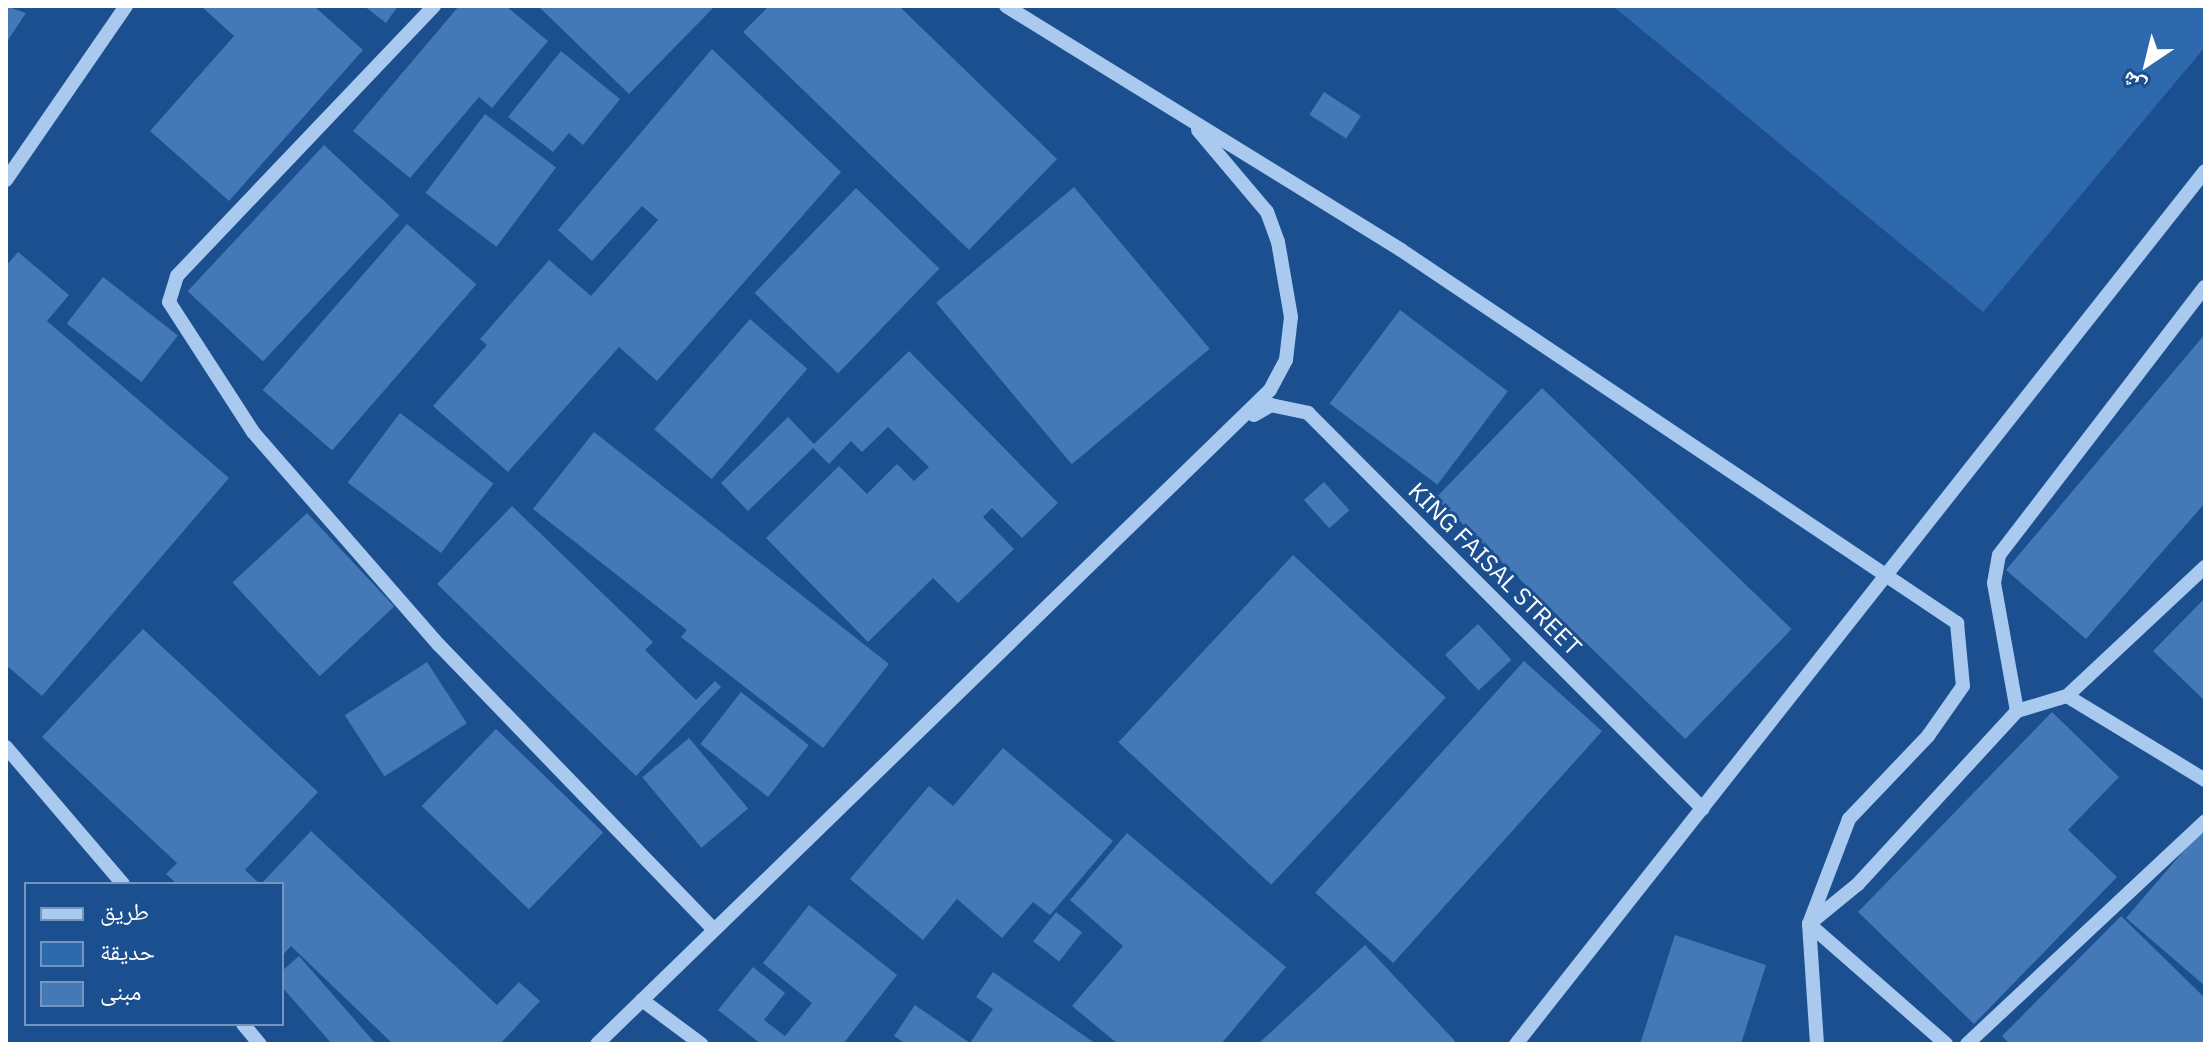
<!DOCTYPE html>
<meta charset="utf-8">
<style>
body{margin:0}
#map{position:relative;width:2211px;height:1050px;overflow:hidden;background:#1b4f8f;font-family:"IBM Plex Sans","Noto Naskh Arabic",sans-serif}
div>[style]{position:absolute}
.green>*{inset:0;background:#2e69ad}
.building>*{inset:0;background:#4478b7;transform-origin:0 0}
.minor>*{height:14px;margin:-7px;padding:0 7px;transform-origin:7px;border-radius:7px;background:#a9c9ee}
span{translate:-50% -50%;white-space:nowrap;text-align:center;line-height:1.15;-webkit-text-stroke:6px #1b4f8f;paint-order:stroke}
.street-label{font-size:24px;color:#fff}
.frame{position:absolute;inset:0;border:8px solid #fff;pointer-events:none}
.legend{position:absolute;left:24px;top:882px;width:260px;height:144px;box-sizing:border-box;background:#1b4f8f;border:2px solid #7695bc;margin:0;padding:10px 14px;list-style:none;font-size:24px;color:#fff}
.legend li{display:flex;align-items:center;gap:16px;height:40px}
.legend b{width:40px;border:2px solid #7695bc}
.north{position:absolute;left:2107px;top:24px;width:80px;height:80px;-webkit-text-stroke:6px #1b4f8f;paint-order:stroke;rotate:215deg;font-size:22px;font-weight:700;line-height:32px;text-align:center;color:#fff}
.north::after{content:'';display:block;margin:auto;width:28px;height:36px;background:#fff;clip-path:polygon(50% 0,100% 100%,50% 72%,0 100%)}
</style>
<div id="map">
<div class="green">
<i style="clip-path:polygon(1613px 6px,2205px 6px,2205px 47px,1983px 312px)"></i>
</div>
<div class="building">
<i style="clip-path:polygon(6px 6px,26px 13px,6px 43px)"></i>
<i style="clip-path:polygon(201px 6px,314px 6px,363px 50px,229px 201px,150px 131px,234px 36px)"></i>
<i style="clip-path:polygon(364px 6px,398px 6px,386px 23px)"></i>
<i style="clip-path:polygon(459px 6px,506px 6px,548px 41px,492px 108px,479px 97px,410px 178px,353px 131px)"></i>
<i style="clip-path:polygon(538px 6px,715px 6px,629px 94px)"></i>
<i style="clip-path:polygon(769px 6px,899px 6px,1057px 159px,969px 250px,743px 32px)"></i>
<i style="clip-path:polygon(712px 49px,841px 172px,657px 381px,619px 347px,508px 472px,433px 406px,487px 345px,480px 339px,549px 260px,591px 296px,658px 220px,642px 206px,592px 261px,558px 230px)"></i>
<i style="clip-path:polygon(561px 51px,620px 99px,583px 145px,569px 133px,553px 152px,508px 117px)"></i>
<i style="left:1324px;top:92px;width:44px;height:27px;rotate:33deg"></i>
<i style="left:485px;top:114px;width:89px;height:99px;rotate:37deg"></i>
<i style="left:324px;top:145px;width:103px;height:200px;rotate:43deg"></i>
<i style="left:1074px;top:187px;width:211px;height:180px;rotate:50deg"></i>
<i style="left:856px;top:188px;width:116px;height:146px;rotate:44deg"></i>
<i style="left:407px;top:224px;width:92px;height:220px;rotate:41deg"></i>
<i style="clip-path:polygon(18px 252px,69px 295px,47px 321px,229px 478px,42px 696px,6px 665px,6px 266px)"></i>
<i style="left:103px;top:277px;width:95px;height:59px;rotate:38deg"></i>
<i style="left:1400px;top:310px;width:135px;height:117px;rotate:37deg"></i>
<i style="left:750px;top:319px;width:76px;height:146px;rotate:41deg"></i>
<i style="clip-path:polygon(2205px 334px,2205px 503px,2086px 639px,2006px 570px)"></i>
<i style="clip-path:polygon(909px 351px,1058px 503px,1022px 538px,992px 508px,983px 517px,1014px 549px,958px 603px,933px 578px,868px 642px,766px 538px,839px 466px,867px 494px,897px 464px,914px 481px,929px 467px,888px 427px,862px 452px,851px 441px,829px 464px,813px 448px,748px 511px,721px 483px,788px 417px,814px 444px)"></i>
<i style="left:1542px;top:388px;width:347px;height:153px;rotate:44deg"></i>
<i style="left:400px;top:413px;width:117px;height:87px;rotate:37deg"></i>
<i style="clip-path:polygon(594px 432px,889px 664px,823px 748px,681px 637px,687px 630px,533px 509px)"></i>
<i style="left:1324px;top:482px;width:38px;height:27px;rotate:48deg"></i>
<i style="clip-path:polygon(512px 506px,653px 642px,645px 650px,696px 700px,715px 681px,721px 687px,636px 776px,437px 584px)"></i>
<i style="left:307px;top:513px;width:128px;height:102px;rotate:47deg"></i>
<i style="left:1293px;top:555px;width:209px;height:256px;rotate:43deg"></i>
<i style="clip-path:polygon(2205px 598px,2205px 701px,2153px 651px)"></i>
<i style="left:1478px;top:624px;width:49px;height:45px;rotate:47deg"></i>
<i style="clip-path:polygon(143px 629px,318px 792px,245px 870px,260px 884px,177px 884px,166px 874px,177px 863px,42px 737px)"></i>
<i style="left:1524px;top:661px;width:105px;height:312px;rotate:42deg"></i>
<i style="left:427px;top:662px;width:73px;height:98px;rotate:57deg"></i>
<i style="left:741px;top:692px;width:86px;height:66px;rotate:38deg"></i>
<i style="clip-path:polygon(2052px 712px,2119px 777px,2068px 830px,2117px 877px,1974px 1024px,1858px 912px)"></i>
<i style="left:496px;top:729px;width:149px;height:107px;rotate:44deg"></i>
<i style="left:689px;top:738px;width:92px;height:61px;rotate:50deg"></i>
<i style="clip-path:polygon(1003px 748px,1113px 841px,1050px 915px,1033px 902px,1002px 938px,957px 899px,923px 940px,850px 879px,929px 786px,953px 806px)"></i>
<i style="clip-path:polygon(2205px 826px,2205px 986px,2126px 918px)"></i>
<i style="clip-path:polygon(311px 831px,497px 1005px,519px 982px,540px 1001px,500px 1044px,393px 1044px,291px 946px,282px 956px,282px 884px,261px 884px)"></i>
<i style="clip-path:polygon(1127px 833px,1286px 967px,1221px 1044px,1118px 1044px,1072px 1006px,1123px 946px,1070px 900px)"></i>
<i style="clip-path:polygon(809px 905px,897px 975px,843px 1044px,761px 1044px,718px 1010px,753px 967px,785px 993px,764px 1020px,785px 1036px,812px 1003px,763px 963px)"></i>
<i style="left:1056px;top:912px;width:33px;height:37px;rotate:38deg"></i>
<i style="clip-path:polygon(2121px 916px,2205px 998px,2205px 1044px,2010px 1044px,2002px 1036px)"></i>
<i style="clip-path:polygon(1675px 935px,1766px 965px,1741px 1044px,1640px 1044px)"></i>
<i style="clip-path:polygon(1365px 945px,1455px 1041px,1451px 1044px,1258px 1044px)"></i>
<i style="clip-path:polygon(299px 956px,376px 1044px,332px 1044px,282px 987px,282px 971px)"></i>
<i style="clip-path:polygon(993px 972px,1096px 1044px,906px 1044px,894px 1036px,915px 1005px,970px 1043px,993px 1009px,976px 997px)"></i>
</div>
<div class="minor">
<i style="left:434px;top:6px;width:373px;rotate:133.6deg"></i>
<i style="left:177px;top:276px;width:27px;rotate:107deg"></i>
<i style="left:169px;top:302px;width:155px;rotate:57.1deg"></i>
<i style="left:253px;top:432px;width:283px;rotate:48.9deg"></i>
<i style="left:439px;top:645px;width:395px;rotate:46deg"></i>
<i style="left:1006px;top:6px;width:464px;rotate:31.7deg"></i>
<i style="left:1401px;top:250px;width:670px;rotate:33.86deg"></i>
<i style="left:1957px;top:623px;width:63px;rotate:84.6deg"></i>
<i style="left:1963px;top:686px;width:61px;rotate:125deg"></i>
<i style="left:1928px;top:736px;width:115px;rotate:133.6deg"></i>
<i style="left:1849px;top:819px;width:112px;rotate:110.9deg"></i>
<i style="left:1809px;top:924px;width:182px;rotate:41.2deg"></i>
<i style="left:6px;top:180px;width:211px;rotate:-55.4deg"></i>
<i style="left:1254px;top:415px;width:20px;rotate:-30deg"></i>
<i style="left:1271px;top:405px;width:38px;rotate:12deg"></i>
<i style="left:1308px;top:413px;width:559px;rotate:45.07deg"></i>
<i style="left:2067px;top:696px;width:162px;rotate:31.3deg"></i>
<i style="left:2017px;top:711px;width:130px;rotate:-100.2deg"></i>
<i style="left:1994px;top:583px;width:28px;rotate:-80deg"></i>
<i style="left:1999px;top:555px;width:338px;rotate:-52.5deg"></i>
<i style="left:6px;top:747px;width:180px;rotate:49.5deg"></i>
<i style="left:642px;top:1000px;width:74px;rotate:36.7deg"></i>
<i style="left:243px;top:1024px;width:26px;rotate:50deg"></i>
<i style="left:597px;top:1044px;width:938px;rotate:-44.18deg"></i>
<i style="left:1270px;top:390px;width:34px;rotate:-62deg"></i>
<i style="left:1286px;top:360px;width:43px;rotate:-83.4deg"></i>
<i style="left:1291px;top:317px;width:76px;rotate:-99.8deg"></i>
<i style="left:1278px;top:242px;width:32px;rotate:-110deg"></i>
<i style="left:1267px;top:212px;width:107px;rotate:-130.1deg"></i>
<i style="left:1516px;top:1044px;width:1112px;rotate:-51.72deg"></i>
<i style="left:1817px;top:1044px;width:120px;rotate:-93.8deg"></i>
<i style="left:1809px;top:924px;width:63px;rotate:-39.2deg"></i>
<i style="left:1858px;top:884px;width:235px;rotate:-47.4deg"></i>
<i style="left:2017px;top:711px;width:52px;rotate:-16.7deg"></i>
<i style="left:2067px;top:696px;width:189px;rotate:-43.1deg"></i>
<i style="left:1967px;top:1044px;width:326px;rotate:-43.1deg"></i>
</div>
<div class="street-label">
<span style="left:1495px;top:569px;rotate:45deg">KING FAISAL STREET</span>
</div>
<div class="frame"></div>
<ul class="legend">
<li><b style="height:10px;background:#a9c9ee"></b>طريق</li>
<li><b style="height:22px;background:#2e69ad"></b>حديقة</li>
<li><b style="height:22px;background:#4478b7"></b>مبنى</li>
</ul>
<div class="north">ش</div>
</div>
